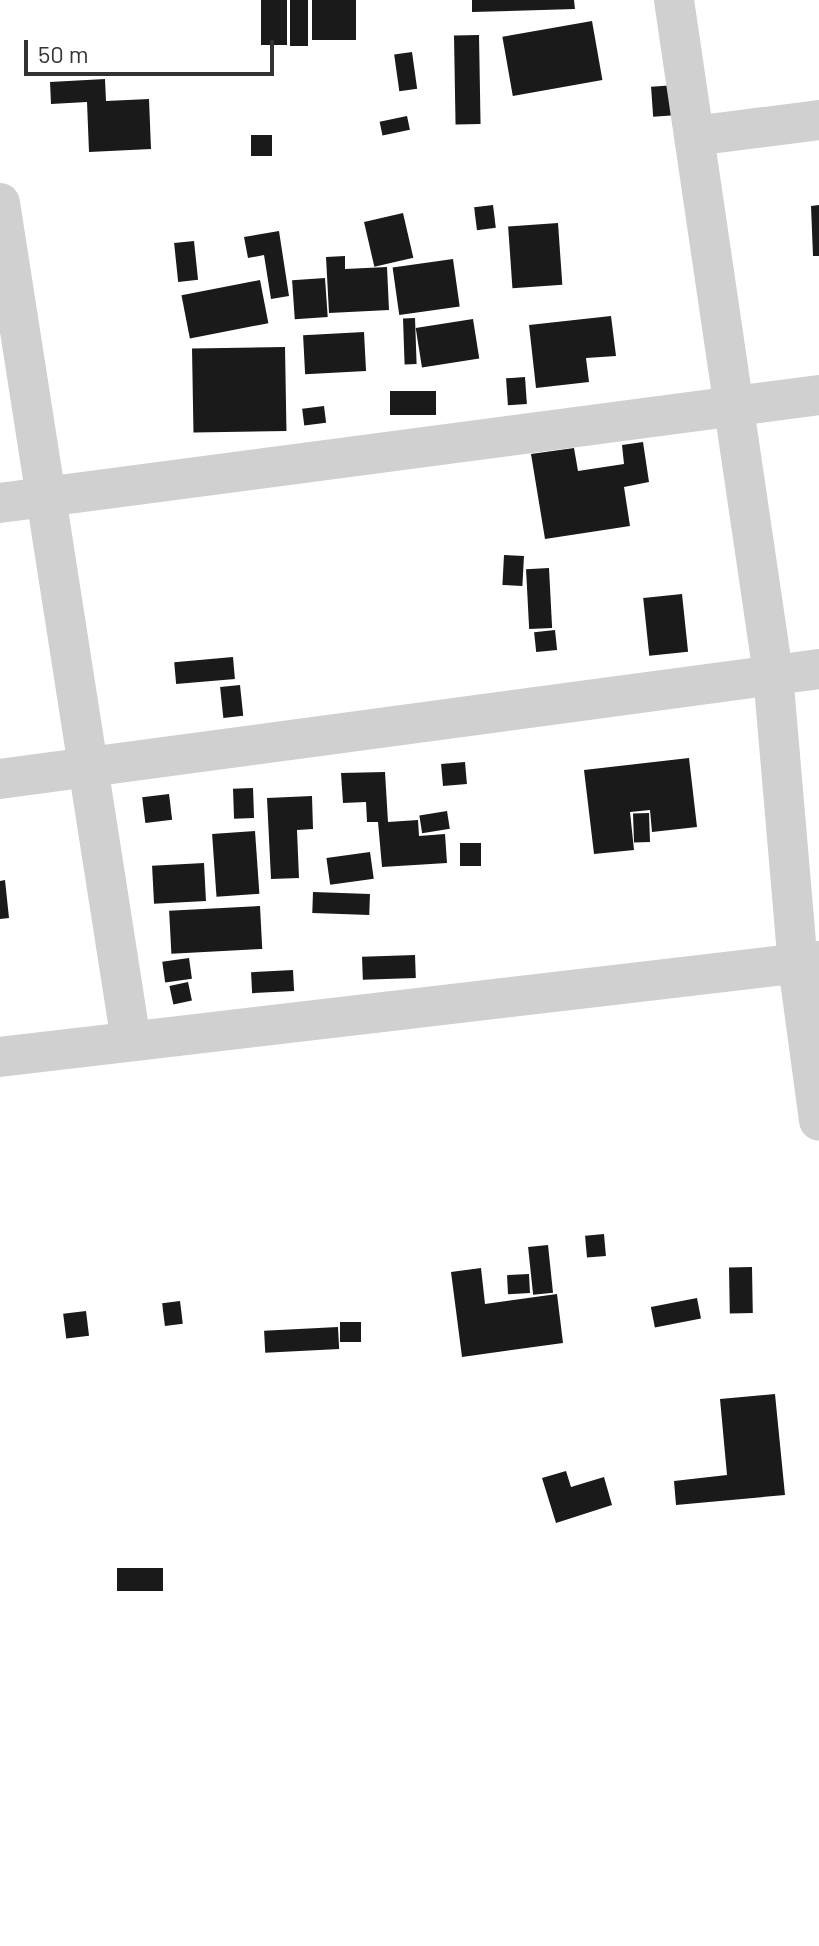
<!DOCTYPE html>
<style>
body{margin:0}
#map{position:relative;width:819px;height:1946px;overflow:hidden;background:#fff;font-family:Barlow,sans-serif}
div>[style]{position:absolute}
.building>*{inset:0;background:#1a1a1a;transform-origin:0 0}
.street>*{height:40px;margin:-20px;padding:0 20px;transform-origin:20px;border-radius:20px;background:#d0d0d0}
span{translate:-50% -50%;white-space:nowrap;text-align:center;line-height:1.15;-webkit-text-stroke:8px #fff;paint-order:stroke}
.scale{position:absolute;left:24px;top:40px;width:250px;height:36px;box-sizing:border-box;border:4px solid #333;border-top:0;padding-left:10px;font-size:24px;line-height:28px;white-space:nowrap;color:#333;-webkit-text-stroke:6px #fff;paint-order:stroke}
</style>
<div id="map">
<div class="building">
<i style="left:261px;top:0;width:26px;height:45px"></i>
<i style="left:290px;top:0;width:18px;height:46px"></i>
<i style="left:312px;top:0;width:44px;height:40px"></i>
<i style="clip-path:polygon(472px 0,574px 0,575px 9px,472px 12px)"></i>
<i style="left:592px;top:21px;width:60px;height:91px;rotate:80deg"></i>
<i style="left:479px;top:35px;width:89px;height:25px;rotate:89deg"></i>
<i style="left:412px;top:52px;width:37px;height:18px;rotate:82deg"></i>
<i style="clip-path:polygon(105px 79px,106px 101px,149px 99px,151px 149px,89px 152px,87px 102px,51px 104px,50px 82px)"></i>
<i style="left:676px;top:85px;width:30px;height:25px;rotate:86deg"></i>
<i style="left:407px;top:116px;width:14px;height:28px;rotate:78deg"></i>
<i style="left:251px;top:135px;width:21px;height:21px"></i>
<i style="left:493px;top:205px;width:23px;height:19px;rotate:83deg"></i>
<i style="clip-path:polygon(819px 205px,819px 256px,813px 256px,811px 206px)"></i>
<i style="left:403px;top:213px;width:46px;height:40px;rotate:77deg"></i>
<i style="left:558px;top:223px;width:62px;height:50px;rotate:86deg"></i>
<i style="clip-path:polygon(279px 231px,289px 296px,271px 299px,264px 255px,248px 258px,244px 237px)"></i>
<i style="left:194px;top:241px;width:39px;height:20px;rotate:84deg"></i>
<i style="clip-path:polygon(345px 256px,345px 269px,387px 267px,389px 310px,329px 313px,326px 257px)"></i>
<i style="left:453px;top:259px;width:48px;height:61px;rotate:82deg"></i>
<i style="left:325px;top:278px;width:39px;height:33px;rotate:86deg"></i>
<i style="left:260px;top:280px;width:44px;height:80px;rotate:79deg"></i>
<i style="clip-path:polygon(611px 316px,616px 356px,586px 358px,589px 382px,536px 388px,529px 325px)"></i>
<i style="left:415px;top:318px;width:46px;height:12px;rotate:88deg"></i>
<i style="left:473px;top:319px;width:40px;height:58px;rotate:81deg"></i>
<i style="left:364px;top:332px;width:39px;height:61px;rotate:87deg"></i>
<i style="left:285px;top:347px;width:84px;height:93px;rotate:89deg"></i>
<i style="left:525px;top:377px;width:27px;height:19px;rotate:86deg"></i>
<i style="left:436px;top:391px;width:24px;height:46px;rotate:90deg"></i>
<i style="left:324px;top:406px;width:17px;height:22px;rotate:83deg"></i>
<i style="clip-path:polygon(643px 442px,649px 482px,624px 487px,630px 526px,545px 539px,531px 454px,574px 448px,578px 471px,624px 464px,622px 445px)"></i>
<i style="left:504px;top:555px;width:20px;height:30px;rotate:3deg"></i>
<i style="left:549px;top:568px;width:60px;height:23px;rotate:87deg"></i>
<i style="left:682px;top:594px;width:58px;height:39px;rotate:84deg"></i>
<i style="left:555px;top:630px;width:20px;height:21px;rotate:84deg"></i>
<i style="left:233px;top:657px;width:22px;height:59px;rotate:85deg"></i>
<i style="left:240px;top:685px;width:31px;height:20px;rotate:84deg"></i>
<i style="clip-path:polygon(689px 758px,697px 827px,652px 832px,650px 810px,630px 812px,634px 850px,594px 854px,584px 770px)"></i>
<i style="left:465px;top:762px;width:22px;height:24px;rotate:85deg"></i>
<i style="clip-path:polygon(385px 772px,388px 822px,418px 820px,419px 836px,445px 834px,447px 863px,382px 867px,378px 822px,367px 822px,366px 802px,343px 803px,341px 773px)"></i>
<i style="left:253px;top:788px;width:30px;height:20px;rotate:88deg"></i>
<i style="left:169px;top:794px;width:26px;height:27px;rotate:83deg"></i>
<i style="clip-path:polygon(312px 796px,313px 829px,297px 830px,299px 878px,271px 879px,267px 798px)"></i>
<i style="left:447px;top:811px;width:18px;height:28px;rotate:81deg"></i>
<i style="left:649px;top:813px;width:29px;height:16px;rotate:88deg"></i>
<i style="left:255px;top:831px;width:63px;height:43px;rotate:86deg"></i>
<i style="left:481px;top:843px;width:23px;height:21px;rotate:90deg"></i>
<i style="left:370px;top:852px;width:27px;height:44px;rotate:82deg"></i>
<i style="left:204px;top:863px;width:38px;height:52px;rotate:87deg"></i>
<i style="clip-path:polygon(5px 880px,9px 918px,0 919px,0 881px)"></i>
<i style="left:313px;top:892px;width:57px;height:21px;rotate:2deg"></i>
<i style="left:260px;top:906px;width:43px;height:91px;rotate:87deg"></i>
<i style="left:415px;top:955px;width:23px;height:53px;rotate:88deg"></i>
<i style="left:189px;top:958px;width:21px;height:27px;rotate:82deg"></i>
<i style="left:293px;top:970px;width:21px;height:42px;rotate:87deg"></i>
<i style="left:188px;top:982px;width:19px;height:19px;rotate:78deg"></i>
<i style="left:604px;top:1234px;width:22px;height:19px;rotate:85deg"></i>
<i style="left:548px;top:1245px;width:48px;height:20px;rotate:84deg"></i>
<i style="left:752px;top:1267px;width:46px;height:23px;rotate:89deg"></i>
<i style="clip-path:polygon(481px 1268px,485px 1304px,557px 1294px,563px 1343px,462px 1357px,451px 1272px)"></i>
<i style="left:529px;top:1274px;width:19px;height:22px;rotate:87deg"></i>
<i style="left:697px;top:1298px;width:21px;height:47px;rotate:79deg"></i>
<i style="left:180px;top:1301px;width:23px;height:18px;rotate:83deg"></i>
<i style="left:86px;top:1311px;width:25px;height:23px;rotate:83deg"></i>
<i style="left:361px;top:1322px;width:20px;height:21px;rotate:90deg"></i>
<i style="left:338px;top:1327px;width:22px;height:74px;rotate:87deg"></i>
<i style="clip-path:polygon(775px 1394px,785px 1495px,676px 1505px,674px 1481px,727px 1475px,720px 1399px)"></i>
<i style="clip-path:polygon(566px 1471px,571px 1487px,604px 1477px,612px 1505px,556px 1523px,542px 1478px)"></i>
<i style="left:163px;top:1568px;width:23px;height:46px;rotate:90deg"></i>
</div>
<div class="street">
<i style="left:674px;top:0;width:681px;rotate:81.64deg"></i>
<i style="left:773px;top:674px;width:292px;rotate:85.1deg"></i>
<i style="left:798px;top:965px;width:157px;rotate:82.3deg"></i>
<i style="left:694px;top:136px;width:126px;rotate:-7.3deg"></i>
<i style="left:0;top:203px;width:848px;rotate:81.12deg"></i>
<i style="left:0;top:503px;width:826px;rotate:-7.51deg"></i>
<i style="left:0;top:779px;width:826px;rotate:-7.65deg"></i>
<i style="left:0;top:1057px;width:825px;rotate:-6.69deg"></i>
</div>
<div class="scale">50 m</div>
</div>
